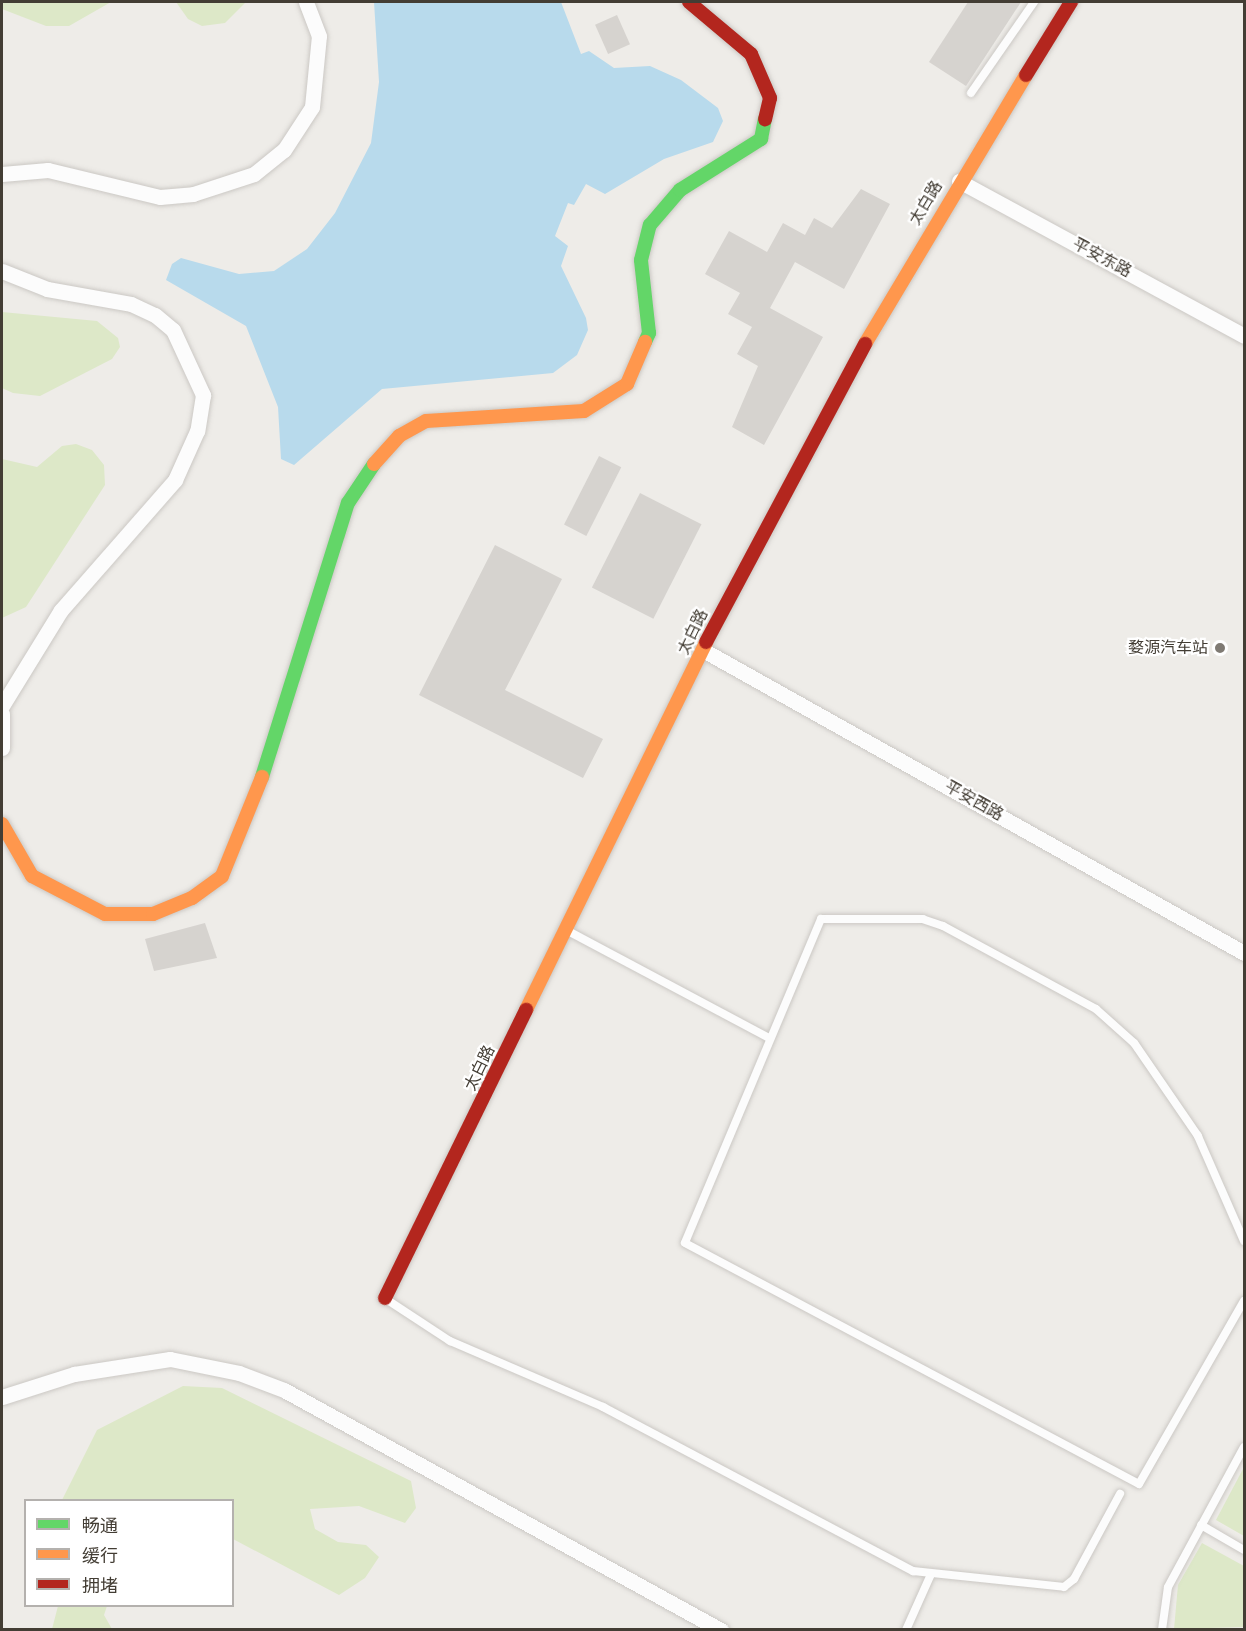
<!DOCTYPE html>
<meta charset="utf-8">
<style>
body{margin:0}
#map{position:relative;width:1246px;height:1631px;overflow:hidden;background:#eeece8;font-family:"Work Sans","Noto Sans SC",sans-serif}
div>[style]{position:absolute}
.green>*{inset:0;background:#dde8c8}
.water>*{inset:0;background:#b8daec}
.building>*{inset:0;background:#d6d3cf;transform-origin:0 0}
.roads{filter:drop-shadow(0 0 2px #cbc8c4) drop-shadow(0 0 2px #cbc8c4)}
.lane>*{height:8px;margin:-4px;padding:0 4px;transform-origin:4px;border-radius:4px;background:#fcfcfc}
.street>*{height:15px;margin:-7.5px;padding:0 7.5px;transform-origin:7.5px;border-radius:7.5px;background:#fcfcfc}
.fast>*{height:14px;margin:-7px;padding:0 7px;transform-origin:7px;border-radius:7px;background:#63d668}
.slow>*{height:14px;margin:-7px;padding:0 7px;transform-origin:7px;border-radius:7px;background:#ff974d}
.jam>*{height:14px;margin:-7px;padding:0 7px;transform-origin:7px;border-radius:7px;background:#b3261e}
.dots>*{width:16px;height:16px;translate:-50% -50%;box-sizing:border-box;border:3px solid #fff;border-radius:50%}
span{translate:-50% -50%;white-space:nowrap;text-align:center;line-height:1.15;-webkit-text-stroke:4.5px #fff;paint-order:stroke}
.street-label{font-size:16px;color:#433d34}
.poi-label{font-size:16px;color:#433d34}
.right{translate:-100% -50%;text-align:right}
.frame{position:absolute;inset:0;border:3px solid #433d34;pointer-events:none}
.legend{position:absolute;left:24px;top:1499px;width:210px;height:108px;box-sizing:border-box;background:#fff;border:2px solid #b4b1ae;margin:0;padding:8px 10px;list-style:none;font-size:18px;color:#433d34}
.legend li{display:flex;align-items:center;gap:12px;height:30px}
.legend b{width:30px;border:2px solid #b4b1ae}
</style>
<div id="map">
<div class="green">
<i style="clip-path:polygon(2px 2px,111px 2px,69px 26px,46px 26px,2px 9px)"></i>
<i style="clip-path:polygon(176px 2px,246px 2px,225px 23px,202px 26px,188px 19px)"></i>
<i style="clip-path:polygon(2px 312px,97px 321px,118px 338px,120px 347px,112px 359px,40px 396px,13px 393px,2px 388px)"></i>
<i style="clip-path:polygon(76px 444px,92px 450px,104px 465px,105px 485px,26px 607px,2px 618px,2px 459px,37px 467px,62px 446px)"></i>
<i style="clip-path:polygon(183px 1386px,222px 1388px,411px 1481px,416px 1508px,405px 1523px,359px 1506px,310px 1509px,315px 1529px,338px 1542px,366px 1545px,379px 1557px,365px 1578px,339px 1595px,233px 1539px,232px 1500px,62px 1500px,97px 1430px)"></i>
<i style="clip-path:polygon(1244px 1467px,1244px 1536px,1216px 1520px)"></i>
<i style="clip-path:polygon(1202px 1543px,1244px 1566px,1244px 1627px,1174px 1629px,1178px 1585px)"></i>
<i style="clip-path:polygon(58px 1606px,107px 1606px,104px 1615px,112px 1629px,52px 1629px)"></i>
</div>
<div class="water">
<i style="clip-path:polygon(374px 2px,561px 2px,581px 54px,589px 51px,614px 68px,650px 66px,681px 80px,718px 108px,723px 121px,713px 142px,664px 159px,605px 194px,586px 184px,574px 205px,568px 203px,555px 236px,568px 246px,561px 266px,586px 318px,588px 330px,577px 355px,553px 373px,382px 389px,294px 465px,281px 459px,278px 407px,246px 326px,166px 280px,172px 264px,181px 258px,239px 274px,274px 271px,307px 249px,335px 213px,371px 143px,379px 82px)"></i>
</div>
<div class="building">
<i style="clip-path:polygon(968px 2px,1021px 2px,966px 86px,929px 62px)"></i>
<i style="left:617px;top:15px;width:32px;height:24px;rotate:66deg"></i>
<i style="clip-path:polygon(861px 189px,890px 204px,844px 289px,795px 262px,770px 308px,823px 337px,764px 445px,732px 427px,758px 366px,737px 354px,752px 327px,728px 314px,740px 293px,705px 274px,729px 231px,767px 252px,783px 223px,805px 235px,814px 218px,832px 228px)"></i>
<i style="left:599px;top:456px;width:25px;height:77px;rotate:27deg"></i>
<i style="left:640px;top:493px;width:69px;height:106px;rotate:27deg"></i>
<i style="clip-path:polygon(495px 545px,562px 579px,505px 690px,603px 739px,583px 778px,419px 695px)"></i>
<i style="clip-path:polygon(205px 923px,217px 958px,154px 971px,145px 939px)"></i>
</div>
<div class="roads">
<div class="lane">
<i style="left:971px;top:93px;width:111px;rotate:-55.3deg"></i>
<i style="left:568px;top:931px;width:228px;rotate:28deg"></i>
<i style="left:1244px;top:1241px;width:115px;rotate:-113.7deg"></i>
<i style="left:1198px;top:1136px;width:113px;rotate:-124.5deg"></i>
<i style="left:1134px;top:1043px;width:51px;rotate:-138.2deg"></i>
<i style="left:1096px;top:1009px;width:174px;rotate:-151.5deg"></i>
<i style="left:943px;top:926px;width:21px;rotate:-161deg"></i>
<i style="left:923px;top:919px;width:102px;rotate:180deg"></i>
<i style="left:821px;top:919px;width:351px;rotate:112.8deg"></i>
<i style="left:685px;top:1243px;width:514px;rotate:27.96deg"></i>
<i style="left:1139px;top:1484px;width:211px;rotate:-60.2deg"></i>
<i style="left:386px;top:1299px;width:77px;rotate:33.3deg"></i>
<i style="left:450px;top:1341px;width:167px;rotate:23.3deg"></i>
<i style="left:603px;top:1407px;width:351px;rotate:27.9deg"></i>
<i style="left:913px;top:1571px;width:152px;rotate:6deg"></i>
<i style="left:1064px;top:1587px;width:13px;rotate:-39deg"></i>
<i style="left:1074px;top:1579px;width:97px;rotate:-61.6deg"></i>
<i style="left:1201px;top:1525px;width:50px;rotate:30.2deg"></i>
<i style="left:906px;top:1630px;width:61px;rotate:-65.9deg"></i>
<i style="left:1162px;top:1630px;width:43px;rotate:-82.1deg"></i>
<i style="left:1168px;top:1587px;width:159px;rotate:-61.5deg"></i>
</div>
<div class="street">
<i style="left:2px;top:174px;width:46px;rotate:-5deg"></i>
<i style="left:48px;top:170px;width:115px;rotate:13.6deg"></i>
<i style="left:160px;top:197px;width:33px;rotate:-5deg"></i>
<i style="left:193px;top:194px;width:64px;rotate:-18.2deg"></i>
<i style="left:254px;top:174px;width:38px;rotate:-39deg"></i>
<i style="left:284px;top:150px;width:51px;rotate:-56.9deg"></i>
<i style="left:312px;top:107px;width:71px;rotate:-84.4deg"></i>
<i style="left:319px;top:36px;width:36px;rotate:-111deg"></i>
<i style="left:959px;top:181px;width:324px;rotate:28.5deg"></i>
<i style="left:2px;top:271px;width:48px;rotate:21.8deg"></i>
<i style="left:47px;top:289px;width:85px;rotate:10.1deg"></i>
<i style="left:131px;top:304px;width:26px;rotate:25deg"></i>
<i style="left:155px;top:315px;width:23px;rotate:40deg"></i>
<i style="left:173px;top:330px;width:72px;rotate:65.2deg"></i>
<i style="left:203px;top:395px;width:36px;rotate:99deg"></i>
<i style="left:197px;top:431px;width:54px;rotate:114.2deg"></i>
<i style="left:175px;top:480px;width:173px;rotate:131.2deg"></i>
<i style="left:61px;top:610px;width:113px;rotate:121.6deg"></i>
<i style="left:703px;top:650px;width:620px;rotate:29.25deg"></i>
<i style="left:2px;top:714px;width:34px;rotate:90deg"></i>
<i style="left:2px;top:1397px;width:76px;rotate:-17.7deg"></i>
<i style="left:74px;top:1374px;width:97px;rotate:-8.9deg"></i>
<i style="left:170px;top:1359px;width:70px;rotate:11.5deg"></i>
<i style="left:239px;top:1373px;width:48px;rotate:20.7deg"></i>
<i style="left:284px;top:1390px;width:499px;rotate:28.8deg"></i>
</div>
<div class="fast">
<i style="left:645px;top:342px;width:10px;rotate:-66deg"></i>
<i style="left:649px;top:333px;width:73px;rotate:-96.3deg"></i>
<i style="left:641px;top:260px;width:36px;rotate:-76deg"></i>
<i style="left:650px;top:225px;width:46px;rotate:-49.4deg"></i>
<i style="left:680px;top:190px;width:96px;rotate:-32.2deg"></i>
<i style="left:761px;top:139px;width:20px;rotate:-79deg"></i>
<i style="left:262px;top:777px;width:287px;rotate:-72.6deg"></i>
<i style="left:348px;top:503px;width:47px;rotate:-56.3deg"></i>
</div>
<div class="slow">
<i style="left:865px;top:344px;width:313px;rotate:-59.1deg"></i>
<i style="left:374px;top:464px;width:38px;rotate:-48deg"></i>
<i style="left:399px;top:436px;width:31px;rotate:-29deg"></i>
<i style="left:426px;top:421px;width:158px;rotate:-3.6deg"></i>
<i style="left:584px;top:411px;width:51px;rotate:-32.1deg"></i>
<i style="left:627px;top:384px;width:46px;rotate:-66.8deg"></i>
<i style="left:2px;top:824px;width:60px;rotate:60deg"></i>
<i style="left:32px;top:876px;width:82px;rotate:27.5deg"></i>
<i style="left:105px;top:914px;width:48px"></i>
<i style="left:153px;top:914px;width:42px;rotate:-22.3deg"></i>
<i style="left:192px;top:898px;width:37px;rotate:-36deg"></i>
<i style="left:222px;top:876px;width:107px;rotate:-68deg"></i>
<i style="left:526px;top:1010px;width:410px;rotate:-63.9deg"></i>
</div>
<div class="jam">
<i style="left:689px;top:2px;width:81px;rotate:40deg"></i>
<i style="left:751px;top:54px;width:48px;rotate:66.6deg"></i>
<i style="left:770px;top:98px;width:22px;rotate:103deg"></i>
<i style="left:1026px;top:75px;width:86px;rotate:-58.3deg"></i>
<i style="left:706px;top:642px;width:338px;rotate:-61.9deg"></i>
<i style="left:385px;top:1298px;width:321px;rotate:-63.9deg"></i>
</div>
</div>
<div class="dots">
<i style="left:1220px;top:648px;background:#7f7a73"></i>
</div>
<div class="street-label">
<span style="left:926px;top:203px;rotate:-59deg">太白路</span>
<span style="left:1102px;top:258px;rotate:28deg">平安东路</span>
<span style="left:693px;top:632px;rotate:-64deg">太白路</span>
<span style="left:974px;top:801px;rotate:29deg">平安西路</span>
<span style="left:480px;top:1068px;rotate:-64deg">太白路</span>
</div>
<div class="poi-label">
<span class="right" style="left:1208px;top:648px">婺源汽车站</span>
</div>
<div class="frame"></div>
<ul class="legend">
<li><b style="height:8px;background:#63d668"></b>畅通</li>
<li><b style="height:8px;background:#ff974d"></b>缓行</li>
<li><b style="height:8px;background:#b3261e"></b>拥堵</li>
</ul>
</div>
